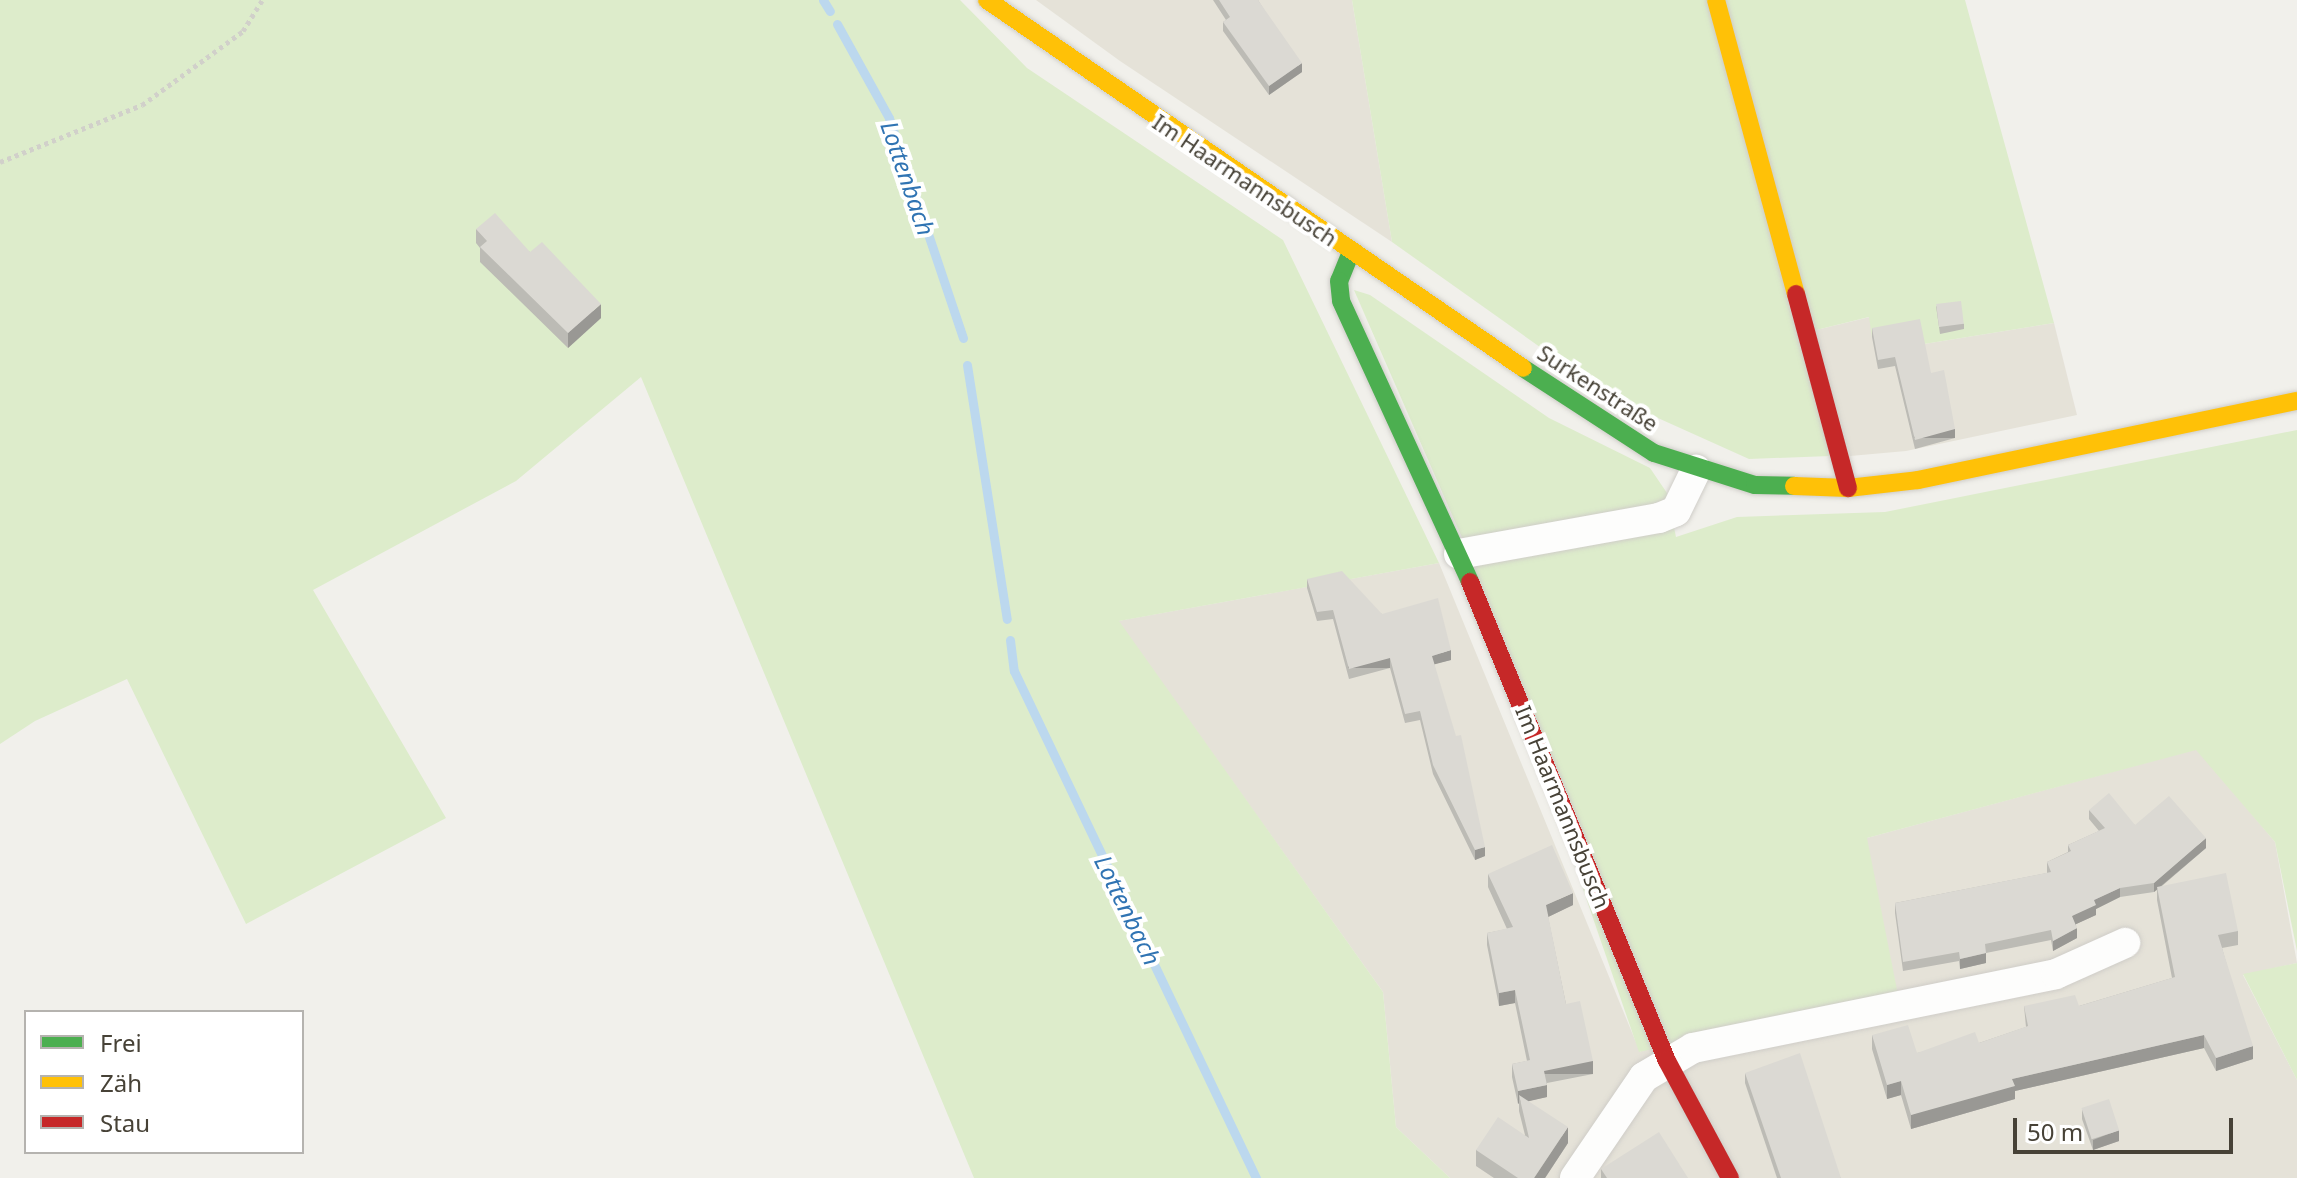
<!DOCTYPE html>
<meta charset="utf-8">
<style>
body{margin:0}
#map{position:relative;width:2297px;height:1178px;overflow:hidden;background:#f1f0eb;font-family:"Noto Sans",sans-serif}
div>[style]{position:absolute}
.residential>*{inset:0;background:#e5e2d8}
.green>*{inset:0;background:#ddeccb}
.stream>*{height:9px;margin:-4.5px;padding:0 4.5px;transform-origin:4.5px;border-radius:4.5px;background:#bcd8ee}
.path>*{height:5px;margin-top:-2.5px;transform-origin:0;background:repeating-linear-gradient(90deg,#d1d0ca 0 4px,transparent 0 8px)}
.roads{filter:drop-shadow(0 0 2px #cfcdc8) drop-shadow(0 0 2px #cfcdc8)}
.street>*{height:30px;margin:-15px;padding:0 15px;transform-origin:15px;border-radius:15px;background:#fdfdfc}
.fast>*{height:18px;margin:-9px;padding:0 9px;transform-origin:9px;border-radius:9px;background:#4caf50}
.slow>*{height:18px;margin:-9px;padding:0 9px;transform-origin:9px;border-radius:9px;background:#ffc107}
.jam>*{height:18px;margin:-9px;padding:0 9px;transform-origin:9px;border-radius:9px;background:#c62828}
.wall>*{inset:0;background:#bcbbb5}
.shaded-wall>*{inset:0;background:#999894;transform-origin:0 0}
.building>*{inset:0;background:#dbd9d3;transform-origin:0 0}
span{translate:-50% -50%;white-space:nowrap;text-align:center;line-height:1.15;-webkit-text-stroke:8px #fff;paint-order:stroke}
.street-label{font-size:22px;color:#474237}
.water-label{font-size:24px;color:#3074b3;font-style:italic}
.legend{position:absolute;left:24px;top:1010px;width:280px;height:144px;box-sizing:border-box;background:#fff;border:2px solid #b5b3af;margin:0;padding:10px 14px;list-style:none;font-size:24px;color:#474237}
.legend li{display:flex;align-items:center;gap:16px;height:40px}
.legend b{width:40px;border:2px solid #b5b3af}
.scale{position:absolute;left:2013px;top:1118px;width:220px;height:36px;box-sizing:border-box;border:4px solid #474237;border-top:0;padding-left:10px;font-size:24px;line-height:28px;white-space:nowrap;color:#474237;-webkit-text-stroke:6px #fff;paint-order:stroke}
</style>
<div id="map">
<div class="residential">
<i style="clip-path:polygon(1036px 0,1352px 0,1392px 242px,1120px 61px)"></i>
<i style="clip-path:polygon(1870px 317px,1924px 344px,2054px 323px,2077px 415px,1906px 451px,1850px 456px,1812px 331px)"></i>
<i style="clip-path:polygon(1439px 563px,1640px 1052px,1867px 838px,2197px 749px,2275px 842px,2297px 963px,2243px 975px,2297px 1080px,2297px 1178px,1450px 1178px,1396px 1127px,1383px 992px,1118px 621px)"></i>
</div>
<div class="green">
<i style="clip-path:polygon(0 0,960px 0,1027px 68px,1283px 240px,1439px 563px,1119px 621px,1383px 992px,1396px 1127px,1450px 1178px,974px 1178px,641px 377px,516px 481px,313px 590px,446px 818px,246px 924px,127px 679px,35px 721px,0 744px)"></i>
<i style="clip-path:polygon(1352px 0,1707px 0,1830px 456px,1749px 459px,1609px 396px,1392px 242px)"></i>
<i style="clip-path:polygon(1723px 0,1965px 0,2054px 323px,1924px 344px,1898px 332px,1872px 337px,1869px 317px,1812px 331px)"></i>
<i style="clip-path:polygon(1354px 290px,1370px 295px,1549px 418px,1650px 468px,1667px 493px,1676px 537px,1737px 517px,1885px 512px,2297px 430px,2297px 951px,2275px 842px,2196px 750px,1867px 838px,1898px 995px,1639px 1052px,1463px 540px)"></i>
<i style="clip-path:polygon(2297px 963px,2297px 1080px,2243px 974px)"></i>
</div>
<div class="stream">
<i style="left:823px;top:0;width:13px;rotate:58deg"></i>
<i style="left:837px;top:24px;width:107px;rotate:61deg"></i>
<i style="left:889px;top:118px;width:232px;rotate:71.4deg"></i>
<i style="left:967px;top:365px;width:257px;rotate:81.1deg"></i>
<i style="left:1010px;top:640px;width:31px;rotate:83deg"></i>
<i style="left:1014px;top:671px;width:562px;rotate:64.48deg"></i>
</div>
<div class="path">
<i style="left:0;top:162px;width:153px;rotate:-21.9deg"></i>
<i style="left:142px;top:105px;width:125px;rotate:-36.2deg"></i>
<i style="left:243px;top:31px;width:36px;rotate:-58deg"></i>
</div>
<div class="roads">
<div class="street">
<i style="left:1459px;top:554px;width:203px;rotate:-10.2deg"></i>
<i style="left:1659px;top:518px;width:18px;rotate:-22deg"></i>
<i style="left:1676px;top:511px;width:46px;rotate:-64deg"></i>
<i style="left:1575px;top:1178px;width:122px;rotate:-55.7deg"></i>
<i style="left:1644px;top:1077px;width:57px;rotate:-30.6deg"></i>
<i style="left:1693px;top:1048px;width:370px;rotate:-11.5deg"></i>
<i style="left:2056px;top:974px;width:76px;rotate:-24.2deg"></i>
</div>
<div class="fast">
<i style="left:1351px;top:252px;width:31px;rotate:112deg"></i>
<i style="left:1339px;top:281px;width:20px;rotate:84deg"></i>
<i style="left:1341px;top:301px;width:309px;rotate:65.3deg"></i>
<i style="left:1523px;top:368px;width:156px;rotate:33deg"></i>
<i style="left:1654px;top:453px;width:106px;rotate:17.6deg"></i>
<i style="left:1755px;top:485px;width:39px;rotate:1deg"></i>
</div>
<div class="slow">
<i style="left:987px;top:0;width:650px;rotate:34.47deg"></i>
<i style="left:1716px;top:0;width:305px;rotate:74.8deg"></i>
<i style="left:1794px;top:486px;width:54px;rotate:2.1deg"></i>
<i style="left:1848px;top:488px;width:70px;rotate:-6.5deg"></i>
<i style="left:1918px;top:480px;width:387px;rotate:-11.8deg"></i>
</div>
<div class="jam">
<i style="left:1796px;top:294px;width:201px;rotate:75deg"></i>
<i style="left:1470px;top:582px;width:518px;rotate:67.64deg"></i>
<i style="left:1667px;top:1061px;width:133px;rotate:61.7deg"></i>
</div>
</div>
<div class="wall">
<i style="clip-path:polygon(1213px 0,1258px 0,1302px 72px,1269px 95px,1223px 31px,1223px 22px,1226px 20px)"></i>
<i style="clip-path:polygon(476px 229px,530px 252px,601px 318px,568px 348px,480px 262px,480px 248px,476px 243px)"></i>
<i style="clip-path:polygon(1936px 306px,1964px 324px,1964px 329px,1940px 334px)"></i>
<i style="clip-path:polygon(1872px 328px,1931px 373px,1955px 438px,1915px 449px,1895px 366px,1878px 369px,1872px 337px)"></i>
<i style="clip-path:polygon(1307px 579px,1382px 614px,1451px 660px,1434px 664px,1485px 856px,1475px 860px,1433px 774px,1420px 720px,1405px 723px,1390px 668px,1349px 679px,1333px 619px,1317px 621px,1307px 588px)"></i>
<i style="clip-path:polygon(2089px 810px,2206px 848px,2162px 886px,2238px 931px,2238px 945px,2222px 948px,2253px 1059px,2216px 1071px,2204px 1048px,2015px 1091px,2015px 1099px,1911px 1129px,1901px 1095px,1887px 1099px,1872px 1049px,1872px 1035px,1917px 1053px,1979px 1043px,2026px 1027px,2024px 1006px,2079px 1006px,2172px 978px,2157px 900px,2157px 890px,2154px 892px,2120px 897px,2096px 909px,2096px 915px,2076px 924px,2077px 938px,2053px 951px,2051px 940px,1986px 953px,1986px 963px,1960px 969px,1959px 961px,1903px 971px,1895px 913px,1895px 903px,2047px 873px,2047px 862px,2068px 852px,2068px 845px,2099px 831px,2089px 819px)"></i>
<i style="clip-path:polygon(1488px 874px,1573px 905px,1548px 917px,1566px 1004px,1593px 1074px,1547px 1083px,1547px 1097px,1528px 1101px,1568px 1143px,1545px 1178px,1494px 1178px,1476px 1166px,1476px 1150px,1525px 1135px,1519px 1111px,1519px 1103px,1518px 1104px,1512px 1077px,1512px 1064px,1527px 1061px,1515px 1003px,1499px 1006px,1487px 945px,1487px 933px,1507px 929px,1488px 887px)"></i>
<i style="clip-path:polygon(1745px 1073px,1841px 1178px,1777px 1178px,1745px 1083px)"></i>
<i style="clip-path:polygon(2082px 1109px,2119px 1141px,2093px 1150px,2082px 1119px)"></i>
<i style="clip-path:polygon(1601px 1169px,1688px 1178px,1601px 1178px)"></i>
</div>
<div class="shaded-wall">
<i style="clip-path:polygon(1302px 63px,1302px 72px,1269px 95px,1269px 86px)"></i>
<i style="clip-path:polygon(601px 304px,601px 318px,568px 348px,568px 333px)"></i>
<i style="left:1955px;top:429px;width:9px;height:41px;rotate:90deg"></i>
<i style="clip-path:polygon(1451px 650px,1451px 660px,1432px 665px,1432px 656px)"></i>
<i style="left:1390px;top:658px;width:10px;height:42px;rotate:90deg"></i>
<i style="clip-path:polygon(2206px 838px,2206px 848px,2154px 892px,2154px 883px)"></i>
<i style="clip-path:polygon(1485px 847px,1485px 856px,1475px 860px,1475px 850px)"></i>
<i style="clip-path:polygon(2120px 888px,2120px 897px,2096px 909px,2096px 915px,2072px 926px,2072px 916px,2094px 900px)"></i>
<i style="clip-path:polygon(1573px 893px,1573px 905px,1546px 918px,1546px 905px)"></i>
<i style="clip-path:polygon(2077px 928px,2077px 938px,2053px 951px,2053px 941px)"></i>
<i style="clip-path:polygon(1986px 953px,1986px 963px,1960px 969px,1960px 959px)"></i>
<i style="clip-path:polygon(1515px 990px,1515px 1003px,1499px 1006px,1499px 993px)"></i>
<i style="clip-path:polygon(2204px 1035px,2204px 1048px,2015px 1091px,2015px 1099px,1911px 1129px,1911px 1115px,2012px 1079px)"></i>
<i style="clip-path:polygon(2253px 1046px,2253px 1059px,2216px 1071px,2216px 1058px)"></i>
<i style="left:1593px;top:1061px;width:13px;height:50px;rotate:90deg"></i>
<i style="clip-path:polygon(1901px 1081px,1901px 1095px,1887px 1099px,1887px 1085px)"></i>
<i style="clip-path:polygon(1547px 1085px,1547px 1097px,1521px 1103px,1519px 1095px,1519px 1103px,1518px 1104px,1518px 1091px)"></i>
<i style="clip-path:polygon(1568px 1127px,1568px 1143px,1545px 1178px,1534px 1178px)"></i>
<i style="clip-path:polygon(2119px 1130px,2119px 1141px,2093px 1150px,2093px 1140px)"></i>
</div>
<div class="building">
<i style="clip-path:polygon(1219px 0,1258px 0,1302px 63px,1269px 86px,1223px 22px,1230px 17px)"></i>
<i style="clip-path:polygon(495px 213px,530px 252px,542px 242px,601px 304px,568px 333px,480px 247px,487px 241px,476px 229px)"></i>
<i style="left:1961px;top:301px;width:23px;height:25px;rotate:83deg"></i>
<i style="clip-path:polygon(1920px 319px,1931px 373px,1944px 370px,1955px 429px,1915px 440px,1895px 357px,1878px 360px,1872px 328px)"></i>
<i style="clip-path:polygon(1342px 571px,1382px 614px,1438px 598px,1451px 650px,1432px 656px,1456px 736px,1461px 735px,1485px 847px,1475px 850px,1433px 765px,1420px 711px,1405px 714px,1390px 658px,1349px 669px,1333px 610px,1317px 612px,1307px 579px)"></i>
<i style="clip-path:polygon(2109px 793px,2135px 825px,2169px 796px,2206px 838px,2154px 883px,2120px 888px,2094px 900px,2096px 905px,2072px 916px,2077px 928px,2053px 941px,2051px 930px,1985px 944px,1986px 953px,1960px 959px,1959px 952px,1903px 962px,1895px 903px,2051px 872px,2047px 862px,2071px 851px,2068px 845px,2105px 828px,2089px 810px)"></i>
<i style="clip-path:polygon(1552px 845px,1573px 893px,1546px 905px,1566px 1004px,1580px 1001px,1593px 1061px,1544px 1071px,1547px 1085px,1518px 1091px,1512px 1064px,1530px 1060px,1515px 990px,1499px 993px,1487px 933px,1513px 927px,1488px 874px)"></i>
<i style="clip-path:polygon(2226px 873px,2238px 931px,2218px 935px,2253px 1046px,2216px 1058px,2204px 1035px,2012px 1079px,2015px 1086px,1911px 1115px,1901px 1081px,1887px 1085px,1872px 1035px,1908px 1025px,1917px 1053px,1975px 1032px,1979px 1043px,2028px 1026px,2024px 1006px,2075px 995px,2079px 1006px,2175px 977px,2157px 887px)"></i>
<i style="clip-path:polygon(1800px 1053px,1841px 1178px,1781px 1178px,1745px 1073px)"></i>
<i style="clip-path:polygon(1519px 1095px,1568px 1127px,1534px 1178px,1518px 1178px,1476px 1150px,1498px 1117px,1529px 1138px)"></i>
<i style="left:2109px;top:1099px;width:33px;height:29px;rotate:72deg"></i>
<i style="clip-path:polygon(1659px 1132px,1688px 1178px,1607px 1178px,1601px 1169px)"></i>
</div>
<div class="street-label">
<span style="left:1245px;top:180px;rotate:34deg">Im Haarmannsbusch</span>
<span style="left:1598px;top:388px;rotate:33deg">Surkenstraße</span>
<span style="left:1563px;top:807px;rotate:68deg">Im Haarmannsbusch</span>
</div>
<div class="water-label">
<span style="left:908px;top:178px;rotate:71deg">Lottenbach</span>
<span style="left:1128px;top:910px;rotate:64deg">Lottenbach</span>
</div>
<ul class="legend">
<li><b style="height:10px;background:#4caf50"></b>Frei</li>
<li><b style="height:10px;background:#ffc107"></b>Zäh</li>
<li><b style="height:10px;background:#c62828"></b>Stau</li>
</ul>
<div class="scale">50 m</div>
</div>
